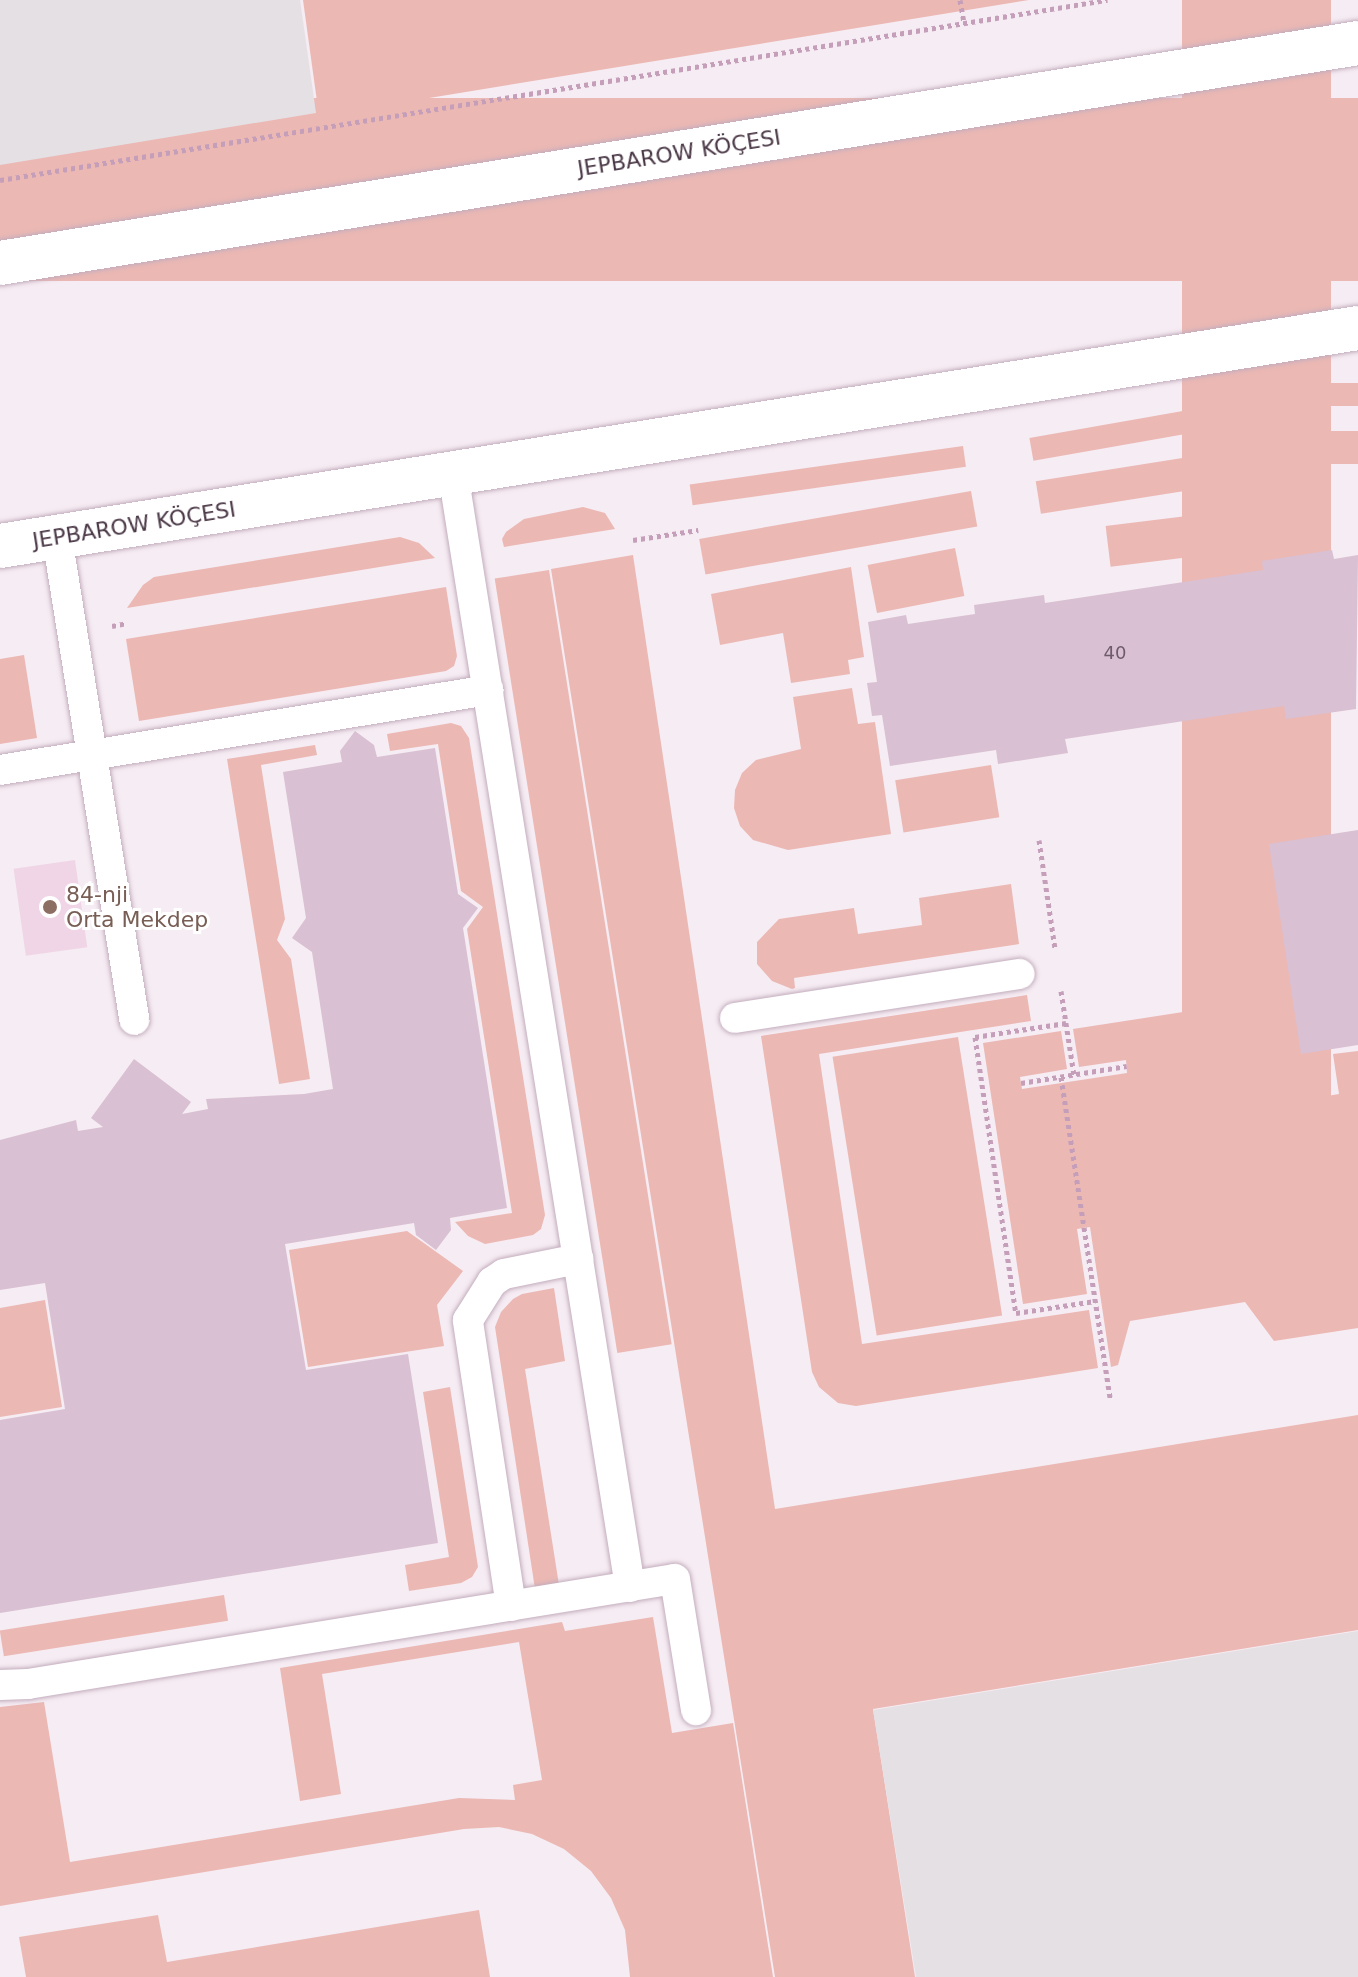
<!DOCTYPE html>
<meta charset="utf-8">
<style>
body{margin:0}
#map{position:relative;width:1358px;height:1977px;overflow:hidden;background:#f6ecf3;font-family:"DejaVu Sans",sans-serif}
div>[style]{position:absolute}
.education>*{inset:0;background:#f0d5e7;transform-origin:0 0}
.green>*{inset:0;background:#ebb8b4;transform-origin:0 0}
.parking>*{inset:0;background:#e5e0e4}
.building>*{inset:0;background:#d9c0d3}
.path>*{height:5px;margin-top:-2.5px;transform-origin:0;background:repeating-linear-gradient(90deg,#c59eba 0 4px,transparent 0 8px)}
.roads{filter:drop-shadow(0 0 2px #c3adbd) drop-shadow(0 0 2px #c3adbd)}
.service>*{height:30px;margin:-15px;padding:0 15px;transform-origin:15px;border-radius:15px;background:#fff}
.minor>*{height:44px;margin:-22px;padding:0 22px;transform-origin:22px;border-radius:22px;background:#fff}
.dots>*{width:22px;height:22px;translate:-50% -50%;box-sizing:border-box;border:4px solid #fff;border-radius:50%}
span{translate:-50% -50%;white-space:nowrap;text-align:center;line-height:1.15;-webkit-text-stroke:6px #fff;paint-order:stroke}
.number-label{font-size:18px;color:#6e5b6a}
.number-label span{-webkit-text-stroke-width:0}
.street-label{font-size:22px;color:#4b3947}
.education-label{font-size:22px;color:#785e54}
.left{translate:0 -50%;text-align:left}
</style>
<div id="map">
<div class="education">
<i style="left:75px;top:860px;width:88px;height:62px;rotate:82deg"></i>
</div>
<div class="green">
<i style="clip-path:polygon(303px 0,1029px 0,319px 116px)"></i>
<i style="left:1182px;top:0;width:149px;height:1197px"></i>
<i style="left:1358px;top:98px;width:183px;height:1376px;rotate:90deg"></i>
<i style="left:1358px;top:383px;width:23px;height:53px;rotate:90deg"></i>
<i style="left:1251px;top:399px;width:23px;height:225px;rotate:80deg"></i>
<i style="left:1358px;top:431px;width:33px;height:47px;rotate:90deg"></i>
<i style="left:963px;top:446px;width:21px;height:276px;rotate:82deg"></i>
<i style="left:1258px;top:446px;width:33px;height:225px;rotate:81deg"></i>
<i style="left:971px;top:491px;width:36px;height:276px;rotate:80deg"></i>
<i style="clip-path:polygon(583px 507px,605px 513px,615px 529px,504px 547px,502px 539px,506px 532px,524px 519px)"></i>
<i style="left:1187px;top:516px;width:41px;height:82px;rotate:83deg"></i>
<i style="clip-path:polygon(400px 537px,419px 543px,435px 558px,127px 608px,143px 585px,154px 577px)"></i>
<i style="left:955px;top:548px;width:49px;height:89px;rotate:79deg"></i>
<i style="clip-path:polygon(633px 555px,775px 1509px,1358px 1415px,1358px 1630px,873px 1709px,915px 1977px,775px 1977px,551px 569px)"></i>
<i style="clip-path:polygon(851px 567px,864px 657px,848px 660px,850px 674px,791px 683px,783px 633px,720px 645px,711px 594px)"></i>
<i style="left:549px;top:570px;width:784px;height:55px;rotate:81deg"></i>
<i style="clip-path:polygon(446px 587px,457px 656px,454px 666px,446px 671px,139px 721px,126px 639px)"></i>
<i style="clip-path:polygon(24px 655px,37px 738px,0 744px,0 659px)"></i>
<i style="clip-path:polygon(852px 688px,858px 724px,875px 722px,891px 834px,788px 850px,753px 840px,740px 826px,734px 808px,735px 790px,742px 773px,756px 760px,801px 749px,793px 697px)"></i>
<i style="clip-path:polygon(451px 723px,461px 726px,469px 738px,545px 1215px,541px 1229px,533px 1235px,485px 1244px,468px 1236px,455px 1222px,512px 1213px,467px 929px,483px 907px,461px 891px,438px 744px,390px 751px,387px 734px)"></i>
<i style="clip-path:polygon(315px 745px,317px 755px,261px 765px,285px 919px,277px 940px,291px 959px,310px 1079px,279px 1084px,227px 759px)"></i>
<i style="left:991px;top:765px;width:53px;height:97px;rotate:81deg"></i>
<i style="clip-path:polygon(1011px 884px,1019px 944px,794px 978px,795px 988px,792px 989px,772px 981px,757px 964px,757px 942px,779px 919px,854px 908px,858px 934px,922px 925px,919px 898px)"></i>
<i style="clip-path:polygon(1027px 995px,1031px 1021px,819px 1054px,862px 1344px,1089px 1310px,1098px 1368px,856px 1406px,838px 1403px,819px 1387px,812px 1372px,761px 1036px)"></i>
<i style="clip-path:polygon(1287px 996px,1303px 1100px,1339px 1094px,1333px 1054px,1358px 1051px,1358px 1328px,1274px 1341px,1245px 1302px,1130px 1321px,1118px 1365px,1111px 1367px,1090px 1227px,1077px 1229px,1087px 1294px,1023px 1304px,983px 1043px,1061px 1031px,1067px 1069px,1020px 1077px,1022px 1089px,1127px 1073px,1126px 1060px,1079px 1067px,1073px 1029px)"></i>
<i style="left:958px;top:1037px;width:282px;height:127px;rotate:81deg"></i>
<i style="clip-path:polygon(407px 1231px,463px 1271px,437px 1305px,444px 1346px,308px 1367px,289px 1250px)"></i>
<i style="clip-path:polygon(554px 1288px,565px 1361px,525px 1369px,559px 1585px,535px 1589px,495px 1327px,501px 1312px,513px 1299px,522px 1294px)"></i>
<i style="clip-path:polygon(45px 1300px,62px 1407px,0 1417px,0 1308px)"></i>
<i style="clip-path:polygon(450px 1387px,478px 1567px,472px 1577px,461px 1583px,409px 1591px,405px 1565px,449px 1557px,423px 1392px)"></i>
<i style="left:224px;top:1595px;width:26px;height:227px;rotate:81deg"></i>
<i style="clip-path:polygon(653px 1617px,672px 1733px,733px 1723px,773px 1977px,630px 1977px,625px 1930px,611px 1898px,591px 1871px,564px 1849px,532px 1834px,499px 1827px,464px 1829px,0 1906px,0 1707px,44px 1702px,70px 1862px,459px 1798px,515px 1800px,513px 1785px,542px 1780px,519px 1642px,322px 1674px,341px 1794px,300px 1801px,280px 1668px,562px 1622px,565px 1631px)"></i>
<i style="clip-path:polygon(479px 1910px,490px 1977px,26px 1977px,19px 1937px,158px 1915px,167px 1962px)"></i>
</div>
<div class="parking">
<i style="clip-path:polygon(0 0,300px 0,316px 113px,0 165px)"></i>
<i style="clip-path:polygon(1358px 1631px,1358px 1977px,916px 1977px,873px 1710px)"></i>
</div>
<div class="building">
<i style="clip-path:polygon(1332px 550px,1334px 559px,1358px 555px,1356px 709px,1286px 719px,1284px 706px,1065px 739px,1068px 753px,998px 764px,996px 750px,890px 766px,882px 715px,872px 716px,867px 683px,877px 682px,868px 622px,906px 615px,908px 624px,975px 614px,974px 605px,1044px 595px,1045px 603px,1263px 570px,1262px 561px)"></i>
<i style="clip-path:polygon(355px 731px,374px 745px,377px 757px,435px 748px,458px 894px,478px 908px,463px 928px,507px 1208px,450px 1218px,451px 1230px,436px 1250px,416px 1235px,414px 1223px,285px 1244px,306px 1370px,408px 1354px,438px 1543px,0 1613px,0 1420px,65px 1409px,45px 1283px,0 1290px,0 1140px,76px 1120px,78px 1131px,103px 1127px,91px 1118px,134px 1059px,191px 1102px,182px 1114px,208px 1109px,206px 1099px,304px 1094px,333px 1089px,312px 952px,292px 938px,306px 918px,283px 772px,342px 762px,340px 751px)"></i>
<i style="clip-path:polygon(1358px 830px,1358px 1045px,1301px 1054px,1269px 844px)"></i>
</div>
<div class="path">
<i style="left:960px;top:0;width:23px;rotate:80deg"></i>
<i style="left:0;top:180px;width:1122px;rotate:-9.24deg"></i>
<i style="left:633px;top:540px;width:66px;rotate:-8.7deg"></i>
<i style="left:112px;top:626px;width:15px;rotate:-11deg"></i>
<i style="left:1039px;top:840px;width:110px;rotate:81.6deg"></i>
<i style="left:1061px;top:991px;width:85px;rotate:81.2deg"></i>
<i style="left:1066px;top:1023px;width:92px;rotate:171.3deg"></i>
<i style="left:975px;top:1037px;width:279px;rotate:81.6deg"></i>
<i style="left:1016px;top:1313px;width:80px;rotate:-8.6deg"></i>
<i style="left:1061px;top:1077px;width:326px;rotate:81.3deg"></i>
<i style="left:1021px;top:1083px;width:107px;rotate:-9.1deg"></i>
</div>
<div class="roads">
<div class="service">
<i style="left:453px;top:473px;width:1128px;rotate:80.97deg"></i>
<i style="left:57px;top:537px;width:489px;rotate:80.9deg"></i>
<i style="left:0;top:770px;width:495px;rotate:-9.3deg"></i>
<i style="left:735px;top:1018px;width:288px;rotate:-8.8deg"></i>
<i style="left:511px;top:1606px;width:289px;rotate:-98.6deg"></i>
<i style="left:468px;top:1320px;width:45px;rotate:-57.7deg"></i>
<i style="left:492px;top:1282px;width:14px;rotate:-34deg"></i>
<i style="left:504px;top:1274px;width:76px;rotate:-11.5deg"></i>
<i style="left:0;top:1685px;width:28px;rotate:-2deg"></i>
<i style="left:28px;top:1684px;width:655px;rotate:-9.22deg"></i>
<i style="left:675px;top:1579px;width:133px;rotate:80.9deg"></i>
</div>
<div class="minor">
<i style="left:0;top:263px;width:1376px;rotate:-9.2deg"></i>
<i style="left:0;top:546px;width:1375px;rotate:-9.12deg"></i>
</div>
</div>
<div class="dots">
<i style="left:50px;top:907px;background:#8d6e63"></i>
</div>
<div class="number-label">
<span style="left:1115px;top:653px">40</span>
</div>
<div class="street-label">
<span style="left:679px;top:153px;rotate:-9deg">JEPBAROW KÖÇESI</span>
<span style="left:134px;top:525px;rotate:-9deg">JEPBAROW KÖÇESI</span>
</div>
<div class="education-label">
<span class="left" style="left:66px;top:907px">84-nji<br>Orta Mekdep</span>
</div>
</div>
